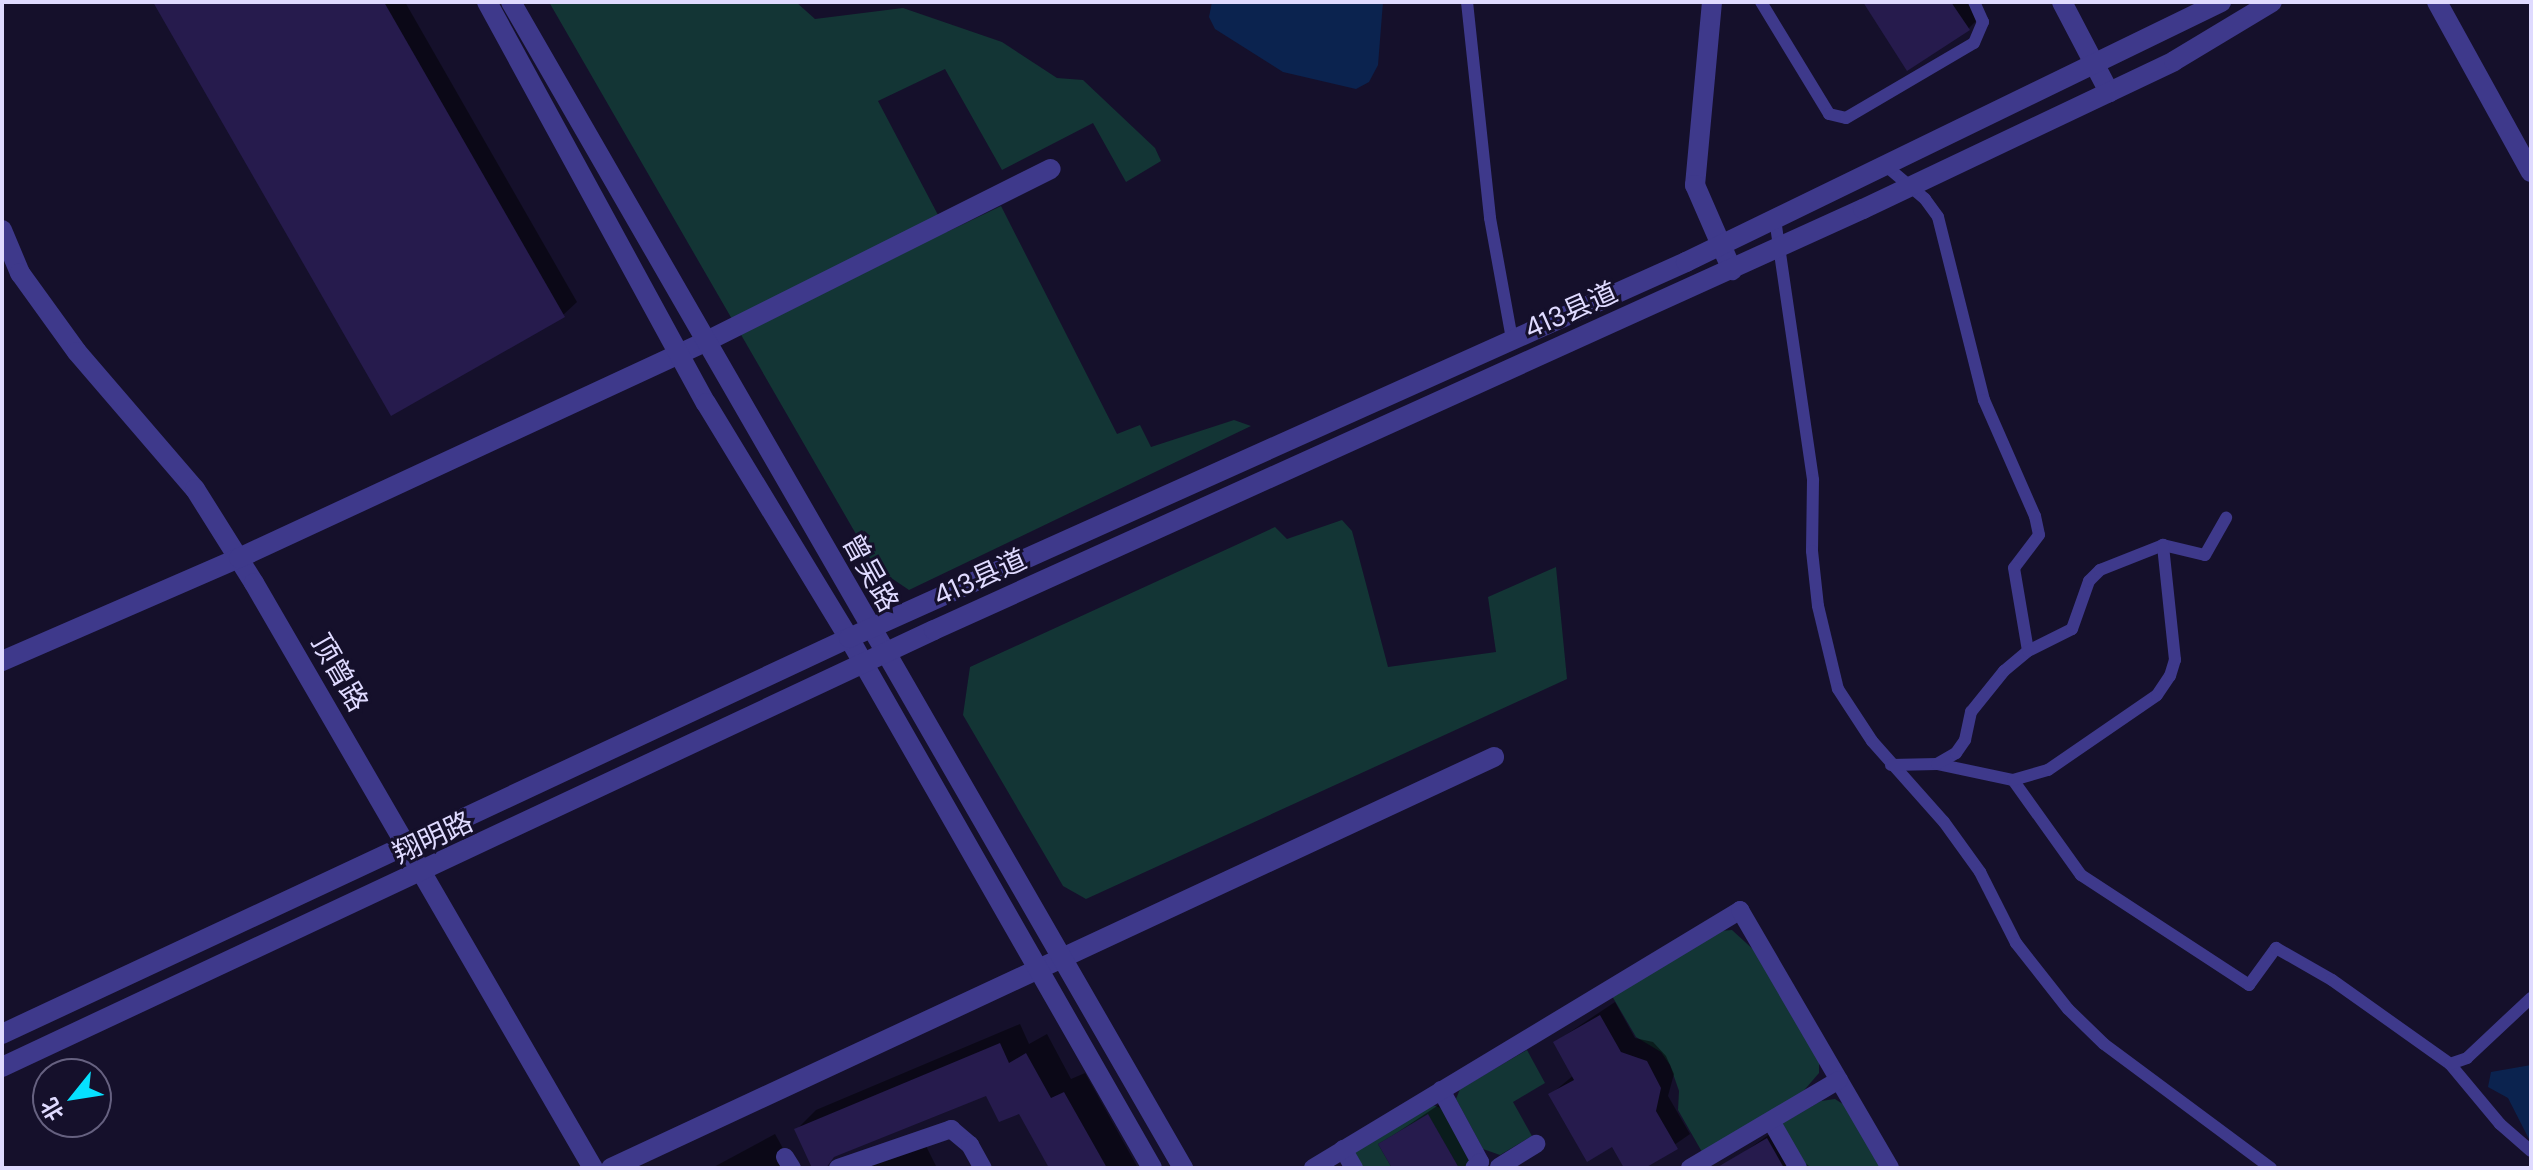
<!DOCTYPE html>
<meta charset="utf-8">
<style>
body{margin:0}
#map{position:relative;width:2533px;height:1170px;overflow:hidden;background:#15102b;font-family:"DM Sans","Noto Sans SC",sans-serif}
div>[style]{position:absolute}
.green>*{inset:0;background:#133535}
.water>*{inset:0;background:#0b234f}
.shadow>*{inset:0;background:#0007}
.building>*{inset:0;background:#261b4d}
.service>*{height:12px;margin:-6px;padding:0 6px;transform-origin:6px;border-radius:6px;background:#3e398b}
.pedestrian>*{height:18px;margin:-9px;padding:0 9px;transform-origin:9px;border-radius:9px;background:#3e398b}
.minor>*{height:20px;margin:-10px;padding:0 10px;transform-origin:10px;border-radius:10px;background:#3e398b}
.tertiary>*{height:20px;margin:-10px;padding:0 10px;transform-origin:10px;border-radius:10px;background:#3e398b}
span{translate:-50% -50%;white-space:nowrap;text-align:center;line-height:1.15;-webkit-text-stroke:6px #15102b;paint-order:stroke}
.street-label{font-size:28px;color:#dfdaff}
.frame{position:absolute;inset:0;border:4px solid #dfdaff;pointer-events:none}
.north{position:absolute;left:32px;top:1058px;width:80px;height:80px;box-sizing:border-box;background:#15102b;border:2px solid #666180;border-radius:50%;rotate:240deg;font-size:22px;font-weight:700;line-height:32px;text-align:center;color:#dfdaff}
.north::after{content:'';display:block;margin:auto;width:28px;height:36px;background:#06e1ff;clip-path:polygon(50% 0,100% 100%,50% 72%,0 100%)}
</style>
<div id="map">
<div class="green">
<i style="clip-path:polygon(549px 2px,796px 2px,815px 19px,903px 8px,1002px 42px,1057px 78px,1083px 80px,1155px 148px,1161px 161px,1126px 182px,1093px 123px,1002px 170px,945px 69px,878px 101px,947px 232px,1001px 206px,1117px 434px,1140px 425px,1151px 447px,1234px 420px,1251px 426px,909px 590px,875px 567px)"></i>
<i style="clip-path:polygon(1342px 520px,1352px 531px,1388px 667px,1496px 652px,1488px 597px,1556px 567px,1567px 679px,1086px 899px,1063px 886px,963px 715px,970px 667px,1275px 527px,1287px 539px)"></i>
<i style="clip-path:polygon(1732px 930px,1756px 952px,1819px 1058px,1819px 1073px,1800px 1095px,1702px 1152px,1678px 1110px,1679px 1091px,1670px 1065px,1661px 1052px,1636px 1037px,1612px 996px,1719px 931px)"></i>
<i style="clip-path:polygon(1527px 1050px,1545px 1083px,1513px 1102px,1532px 1136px,1500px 1155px,1483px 1149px,1456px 1099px,1460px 1089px)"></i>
<i style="clip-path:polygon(1835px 1099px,1846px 1106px,1883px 1168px,1806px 1168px,1781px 1124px,1821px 1101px)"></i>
<i style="clip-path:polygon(1433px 1105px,1443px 1109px,1474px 1162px,1469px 1168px,1459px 1168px,1428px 1115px,1378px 1144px,1392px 1168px,1361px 1168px,1351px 1151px)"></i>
</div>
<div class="water">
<i style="clip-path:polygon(1212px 2px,1383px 2px,1378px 65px,1369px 82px,1356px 89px,1283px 72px,1215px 29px,1209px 17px)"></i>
<i style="clip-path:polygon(2531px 1065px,2531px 1143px,2508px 1098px,2488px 1087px,2491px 1072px)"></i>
</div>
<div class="shadow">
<i style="clip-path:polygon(156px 2px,405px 2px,577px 302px,563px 315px)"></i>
<i style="clip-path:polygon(1866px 2px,1973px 2px,1982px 15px,1968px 29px)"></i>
<i style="clip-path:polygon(1615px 1002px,1635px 1038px,1653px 1042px,1666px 1056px,1674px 1074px,1668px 1096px,1690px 1134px,1641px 1168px,1626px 1168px,1613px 1145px,1551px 1094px,1574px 1075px,1555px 1042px)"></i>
<i style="clip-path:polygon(1020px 1024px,1029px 1044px,1047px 1034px,1071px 1079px,1085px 1073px,1138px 1168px,1051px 1168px,1020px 1112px,987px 1094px,796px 1130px,816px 1110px)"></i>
<i style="clip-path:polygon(1443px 1102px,1480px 1168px,1394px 1168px,1380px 1144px)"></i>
<i style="clip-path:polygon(1781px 1126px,1801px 1160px,1812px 1168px,1741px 1168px,1736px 1158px)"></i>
<i style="clip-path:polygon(775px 1134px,794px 1168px,712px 1168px)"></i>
<i style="clip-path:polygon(923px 1140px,937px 1168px,860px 1168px)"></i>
</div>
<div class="building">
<i style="clip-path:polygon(153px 2px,384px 2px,565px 317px,391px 416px)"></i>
<i style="clip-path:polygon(1863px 2px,1951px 2px,1970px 30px,1907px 71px)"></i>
<i style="clip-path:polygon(1600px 1015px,1621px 1052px,1647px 1061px,1661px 1088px,1656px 1111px,1678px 1149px,1645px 1168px,1624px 1168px,1612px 1147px,1587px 1162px,1548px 1094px,1574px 1080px,1553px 1042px)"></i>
<i style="clip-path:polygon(1000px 1043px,1009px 1063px,1026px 1053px,1051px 1098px,1064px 1092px,1107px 1168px,1049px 1168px,1019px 1114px,999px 1122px,986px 1096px,834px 1157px,826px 1168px,812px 1168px,794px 1129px)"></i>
<i style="clip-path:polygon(1428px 1114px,1459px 1168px,1392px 1168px,1378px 1144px)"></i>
<i style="clip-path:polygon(1767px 1138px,1784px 1168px,1716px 1168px)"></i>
</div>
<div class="service">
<i style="left:1467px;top:2px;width:217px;rotate:83.9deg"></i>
<i style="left:1490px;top:218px;width:123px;rotate:79.7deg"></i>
<i style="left:1761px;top:2px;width:131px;rotate:58.7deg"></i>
<i style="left:1829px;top:114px;width:17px;rotate:13deg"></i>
<i style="left:1846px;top:118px;width:148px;rotate:-30.4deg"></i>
<i style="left:1974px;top:43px;width:23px;rotate:-67deg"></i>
<i style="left:1983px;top:22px;width:22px;rotate:-114deg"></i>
<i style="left:1886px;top:166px;width:51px;rotate:40.2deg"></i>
<i style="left:1925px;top:199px;width:22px;rotate:54deg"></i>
<i style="left:1938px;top:217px;width:189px;rotate:75.9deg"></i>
<i style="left:1984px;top:400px;width:127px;rotate:66.3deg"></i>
<i style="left:2035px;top:516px;width:19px;rotate:78deg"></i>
<i style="left:2039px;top:535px;width:41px;rotate:127.1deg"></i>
<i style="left:2014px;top:568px;width:84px;rotate:80.4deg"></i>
<i style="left:1775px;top:219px;width:264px;rotate:81.7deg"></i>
<i style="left:1813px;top:480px;width:71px;rotate:90.8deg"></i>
<i style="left:1812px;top:551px;width:55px;rotate:83.8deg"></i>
<i style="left:1818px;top:606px;width:85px;rotate:76.5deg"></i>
<i style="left:1838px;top:689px;width:62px;rotate:56.8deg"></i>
<i style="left:1872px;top:741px;width:108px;rotate:48.4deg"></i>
<i style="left:1944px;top:822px;width:62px;rotate:54.2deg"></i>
<i style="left:1980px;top:872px;width:80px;rotate:63.1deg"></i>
<i style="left:2016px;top:943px;width:84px;rotate:51.8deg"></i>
<i style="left:2068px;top:1009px;width:50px;rotate:44.2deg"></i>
<i style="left:2104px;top:1044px;width:208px;rotate:36.6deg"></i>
<i style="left:1937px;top:764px;width:78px;rotate:11.9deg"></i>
<i style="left:2013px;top:780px;width:117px;rotate:54.4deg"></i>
<i style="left:2081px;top:875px;width:201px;rotate:33.2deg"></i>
<i style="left:2249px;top:985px;width:46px;rotate:-53.9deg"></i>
<i style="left:2276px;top:948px;width:64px;rotate:29.7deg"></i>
<i style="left:2332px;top:980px;width:145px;rotate:35.4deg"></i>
<i style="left:2450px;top:1064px;width:78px;rotate:50.2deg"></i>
<i style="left:2500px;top:1124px;width:41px;rotate:41.1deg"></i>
<i style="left:1891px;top:765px;width:46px;rotate:-1.2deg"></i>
<i style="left:1937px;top:764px;width:22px;rotate:-30deg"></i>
<i style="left:1956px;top:753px;width:16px;rotate:-55deg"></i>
<i style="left:1965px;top:740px;width:29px;rotate:-78deg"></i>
<i style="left:1971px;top:712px;width:53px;rotate:-51.2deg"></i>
<i style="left:2004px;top:671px;width:31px;rotate:-40deg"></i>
<i style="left:2028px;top:651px;width:49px;rotate:-26.6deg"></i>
<i style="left:2072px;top:629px;width:51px;rotate:-70.5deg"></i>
<i style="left:2089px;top:581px;width:16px;rotate:-45deg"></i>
<i style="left:2100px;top:570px;width:68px;rotate:-21.6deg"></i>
<i style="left:2163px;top:545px;width:43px;rotate:13.4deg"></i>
<i style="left:2205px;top:555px;width:43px;rotate:-60.4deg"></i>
<i style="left:2013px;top:780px;width:36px;rotate:-16deg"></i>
<i style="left:2048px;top:770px;width:132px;rotate:-34.5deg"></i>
<i style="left:2157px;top:695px;width:23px;rotate:-56deg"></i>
<i style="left:2170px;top:676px;width:17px;rotate:-73deg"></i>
<i style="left:2175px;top:660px;width:116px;rotate:-96deg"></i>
<i style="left:2450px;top:1064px;width:18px;rotate:-19deg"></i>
<i style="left:2467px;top:1058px;width:88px;rotate:-43.2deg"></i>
</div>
<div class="pedestrian">
<i style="left:1441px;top:1090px;width:82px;rotate:61.6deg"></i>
<i style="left:1480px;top:1162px;width:8px;rotate:135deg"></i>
<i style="left:1771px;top:1121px;width:54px;rotate:60.1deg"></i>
<i style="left:1343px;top:1149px;width:22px;rotate:60deg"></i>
<i style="left:785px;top:1157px;width:13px;rotate:58deg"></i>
<i style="left:1499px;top:1167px;width:44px;rotate:-31.9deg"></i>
<i style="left:838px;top:1168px;width:120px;rotate:-19deg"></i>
<i style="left:951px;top:1129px;width:25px;rotate:40deg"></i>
<i style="left:970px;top:1145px;width:26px;rotate:61deg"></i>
<i style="left:1313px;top:1168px;width:499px;rotate:-31.1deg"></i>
<i style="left:1740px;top:910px;width:298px;rotate:59.8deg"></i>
<i style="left:1690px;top:1168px;width:173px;rotate:-30.6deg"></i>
</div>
<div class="minor">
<i style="left:1712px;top:2px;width:184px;rotate:95.3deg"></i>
<i style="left:1695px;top:185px;width:93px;rotate:66.5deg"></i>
<i style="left:2062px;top:2px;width:102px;rotate:62.4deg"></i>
<i style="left:2px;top:230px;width:47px;rotate:67.3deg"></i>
<i style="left:20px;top:273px;width:97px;rotate:54.2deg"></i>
<i style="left:77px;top:352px;width:181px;rotate:49.3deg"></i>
<i style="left:195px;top:489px;width:111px;rotate:57.9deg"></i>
<i style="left:254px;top:583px;width:676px;rotate:59.91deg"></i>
<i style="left:2px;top:661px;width:258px;rotate:-23.5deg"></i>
<i style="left:239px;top:558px;width:518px;rotate:-24.88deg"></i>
<i style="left:709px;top:340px;width:382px;rotate:-26.6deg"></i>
<i style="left:611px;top:1168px;width:974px;rotate:-24.96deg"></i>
</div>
<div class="tertiary">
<i style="left:487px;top:2px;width:457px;rotate:61.4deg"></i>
<i style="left:706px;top:403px;width:275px;rotate:58.7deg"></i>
<i style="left:849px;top:638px;width:610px;rotate:60.24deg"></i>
<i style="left:511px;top:2px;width:1346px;rotate:60.04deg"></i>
<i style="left:2437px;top:2px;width:194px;rotate:61.1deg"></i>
<i style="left:2px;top:1034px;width:935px;rotate:-25.06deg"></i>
<i style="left:849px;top:638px;width:918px;rotate:-24.19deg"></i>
<i style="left:1686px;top:262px;width:595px;rotate:-25.92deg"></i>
<i style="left:2px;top:1067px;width:1029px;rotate:-25.12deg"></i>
<i style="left:934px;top:630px;width:1020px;rotate:-24.38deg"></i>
<i style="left:1863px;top:209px;width:344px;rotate:-25.4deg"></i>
<i style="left:2174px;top:61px;width:114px;rotate:-31deg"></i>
</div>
<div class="street-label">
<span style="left:1571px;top:311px;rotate:-24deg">413县道</span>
<span style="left:870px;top:573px;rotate:61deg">曾吴路</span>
<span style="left:980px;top:578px;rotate:-24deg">413县道</span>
<span style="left:339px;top:673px;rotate:60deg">顶曾路</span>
<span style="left:433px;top:838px;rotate:-25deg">翔明路</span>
</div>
<div class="frame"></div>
<div class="north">北</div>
</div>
